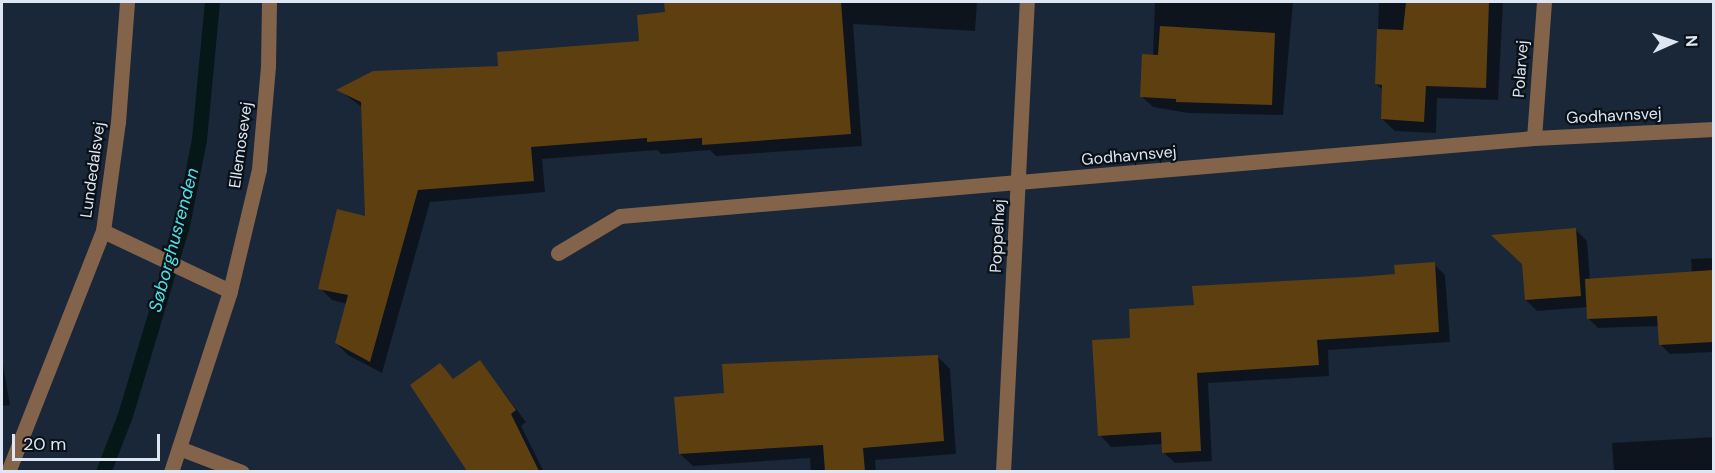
<!DOCTYPE html>
<meta charset="utf-8">
<style>
body{margin:0}
#map{position:relative;width:1715px;height:473px;overflow:hidden;background:#1a2738;font-family:"DM Sans",sans-serif}
div>[style]{position:absolute}
.shadow>*{inset:0;background:#0007}
.stream>*{height:15px;margin:-7.5px;padding:0 7.5px;transform-origin:7.5px;border-radius:7.5px;background:#051717}
.building>*{inset:0;background:#5e3f10}
.minor>*{height:15px;margin:-7.5px;padding:0 7.5px;transform-origin:7.5px;border-radius:7.5px;background:#83644a}
span{translate:-50% -50%;white-space:nowrap;text-align:center;line-height:1.15;-webkit-text-stroke:4.5px #0a1017;paint-order:stroke}
.street-label{font-size:16px;color:#dde6f2}
.water-label{font-size:18px;color:#4ee2e4;font-style:italic}
.frame{position:absolute;inset:0;border:3px solid #dde6f2;pointer-events:none}
.north{position:absolute;left:1643px;top:12px;width:60px;height:60px;-webkit-text-stroke:4px #0a1017;paint-order:stroke;rotate:87deg;font-size:16px;font-weight:700;line-height:24px;text-align:center;color:#dde6f2}
.north::after{content:'';display:block;margin:auto;width:21px;height:27px;background:#dde6f2;clip-path:polygon(50% 0,100% 100%,50% 72%,0 100%)}
.scale{position:absolute;left:12px;top:434px;width:148px;height:27px;box-sizing:border-box;border:3px solid #dde6f2;border-top:0;padding-left:8px;font-size:18px;line-height:21px;white-space:nowrap;color:#dde6f2;-webkit-text-stroke:4px #0a1017;paint-order:stroke}
</style>
<div id="map">
<div class="shadow">
<i style="clip-path:polygon(665px 2px,977px 2px,975px 31px,853px 24px,862px 146px,716px 156px,710px 150px,661px 154px,657px 150px,542px 159px,545px 192px,430px 202px,382px 373px,348px 355px,336px 343px,347px 304px,332px 300px,320px 288px,366px 218px,363px 108px,339px 90px,641px 43px,666px 14px)"></i>
<i style="clip-path:polygon(1155px 2px,1293px 2px,1283px 115px,1188px 113px,1153px 107px,1141px 96px,1153px 56px)"></i>
<i style="clip-path:polygon(1379px 2px,1503px 2px,1498px 100px,1437px 98px,1436px 133px,1395px 131px,1382px 119px,1384px 91px,1376px 84px)"></i>
<i style="clip-path:polygon(1576px 230px,1587px 241px,1590px 281px,1692px 273px,1691px 259px,1714px 258px,1714px 352px,1670px 354px,1660px 344px,1659px 326px,1598px 328px,1588px 318px,1588px 307px,1537px 311px,1526px 300px)"></i>
<i style="clip-path:polygon(1434px 264px,1445px 275px,1450px 342px,1328px 350px,1329px 376px,1208px 383px,1212px 461px,1175px 463px,1163px 452px,1163px 444px,1111px 447px,1100px 435px,1132px 339px,1196px 306px,1396px 275px)"></i>
<i style="clip-path:polygon(938px 357px,950px 369px,956px 454px,875px 460px,876px 472px,811px 472px,810px 458px,693px 466px,680px 454px,726px 395px)"></i>
<i style="clip-path:polygon(2px 359px,10px 405px,2px 406px)"></i>
<i style="clip-path:polygon(480px 361px,526px 422px,521px 426px,544px 472px,485px 472px,440px 365px,454px 380px)"></i>
<i style="clip-path:polygon(1714px 437px,1714px 472px,1614px 472px,1612px 443px)"></i>
</div>
<div class="stream">
<i style="left:103px;top:472px;width:61px;rotate:-68.9deg"></i>
<i style="left:125px;top:415px;width:198px;rotate:-73.3deg"></i>
<i style="left:182px;top:225px;width:88px;rotate:-78.8deg"></i>
<i style="left:199px;top:139px;width:138px;rotate:-84.6deg"></i>
</div>
<div class="building">
<i style="clip-path:polygon(664px 2px,841px 2px,851px 134px,702px 145px,702px 138px,647px 142px,647px 138px,531px 147px,534px 181px,418px 190px,370px 362px,335px 343px,348px 295px,318px 289px,337px 209px,365px 216px,361px 102px,336px 90px,373px 71px,498px 66px,497px 52px,639px 41px,637px 15px,665px 12px)"></i>
<i style="clip-path:polygon(1406px 2px,1489px 2px,1486px 88px,1426px 86px,1424px 122px,1381px 119px,1382px 85px,1375px 84px,1377px 29px,1403px 30px)"></i>
<i style="clip-path:polygon(1160px 26px,1275px 33px,1272px 105px,1176px 102px,1176px 99px,1140px 97px,1142px 54px,1158px 55px)"></i>
<i style="clip-path:polygon(1576px 228px,1581px 296px,1525px 300px,1522px 264px,1491px 235px)"></i>
<i style="clip-path:polygon(1435px 262px,1439px 332px,1317px 340px,1319px 365px,1197px 373px,1201px 451px,1162px 453px,1161px 432px,1098px 436px,1092px 340px,1130px 338px,1129px 309px,1194px 305px,1192px 286px,1359px 277px,1395px 274px,1394px 265px)"></i>
<i style="clip-path:polygon(1713px 270px,1713px 342px,1659px 345px,1657px 316px,1587px 319px,1585px 279px)"></i>
<i style="clip-path:polygon(938px 355px,944px 441px,863px 448px,865px 471px,825px 471px,823px 445px,679px 454px,674px 397px,724px 393px,722px 364px)"></i>
<i style="clip-path:polygon(480px 360px,516px 410px,511px 414px,539px 471px,467px 471px,410px 385px,440px 363px,453px 379px)"></i>
</div>
<div class="minor">
<i style="left:1534px;top:138px;width:136px;rotate:-85.8deg"></i>
<i style="left:103px;top:231px;width:140px;rotate:25.3deg"></i>
<i style="left:558px;top:253px;width:72px;rotate:-30.8deg"></i>
<i style="left:620px;top:216px;width:917px;rotate:-4.88deg"></i>
<i style="left:1534px;top:138px;width:180px;rotate:-2.9deg"></i>
<i style="left:179px;top:448px;width:67px;rotate:20.9deg"></i>
<i style="left:8px;top:472px;width:259px;rotate:-68.5deg"></i>
<i style="left:103px;top:231px;width:110px;rotate:-82.2deg"></i>
<i style="left:118px;top:122px;width:120px;rotate:-85.7deg"></i>
<i style="left:171px;top:472px;width:190px;rotate:-71.9deg"></i>
<i style="left:230px;top:291px;width:125px;rotate:-76.6deg"></i>
<i style="left:259px;top:169px;width:103px;rotate:-85deg"></i>
<i style="left:268px;top:66px;width:64px;rotate:-89.1deg"></i>
<i style="left:1003px;top:472px;width:471px;rotate:-87.1deg"></i>
</div>
<div class="street-label">
<span style="left:1521px;top:69px;rotate:-86deg">Polarvej</span>
<span style="left:1614px;top:116px;rotate:-3deg">Godhavnsvej</span>
<span style="left:241px;top:145px;rotate:-82deg">Ellemosevej</span>
<span style="left:1129px;top:156px;rotate:-5deg">Godhavnsvej</span>
<span style="left:93px;top:170px;rotate:-82deg">Lundedalsvej</span>
<span style="left:998px;top:236px;rotate:-87deg">Poppelhøj</span>
</div>
<div class="water-label">
<span style="left:174px;top:240px;rotate:-75deg">Søborghusrenden</span>
</div>
<div class="frame"></div>
<div class="north">N</div>
<div class="scale">20 m</div>
</div>
